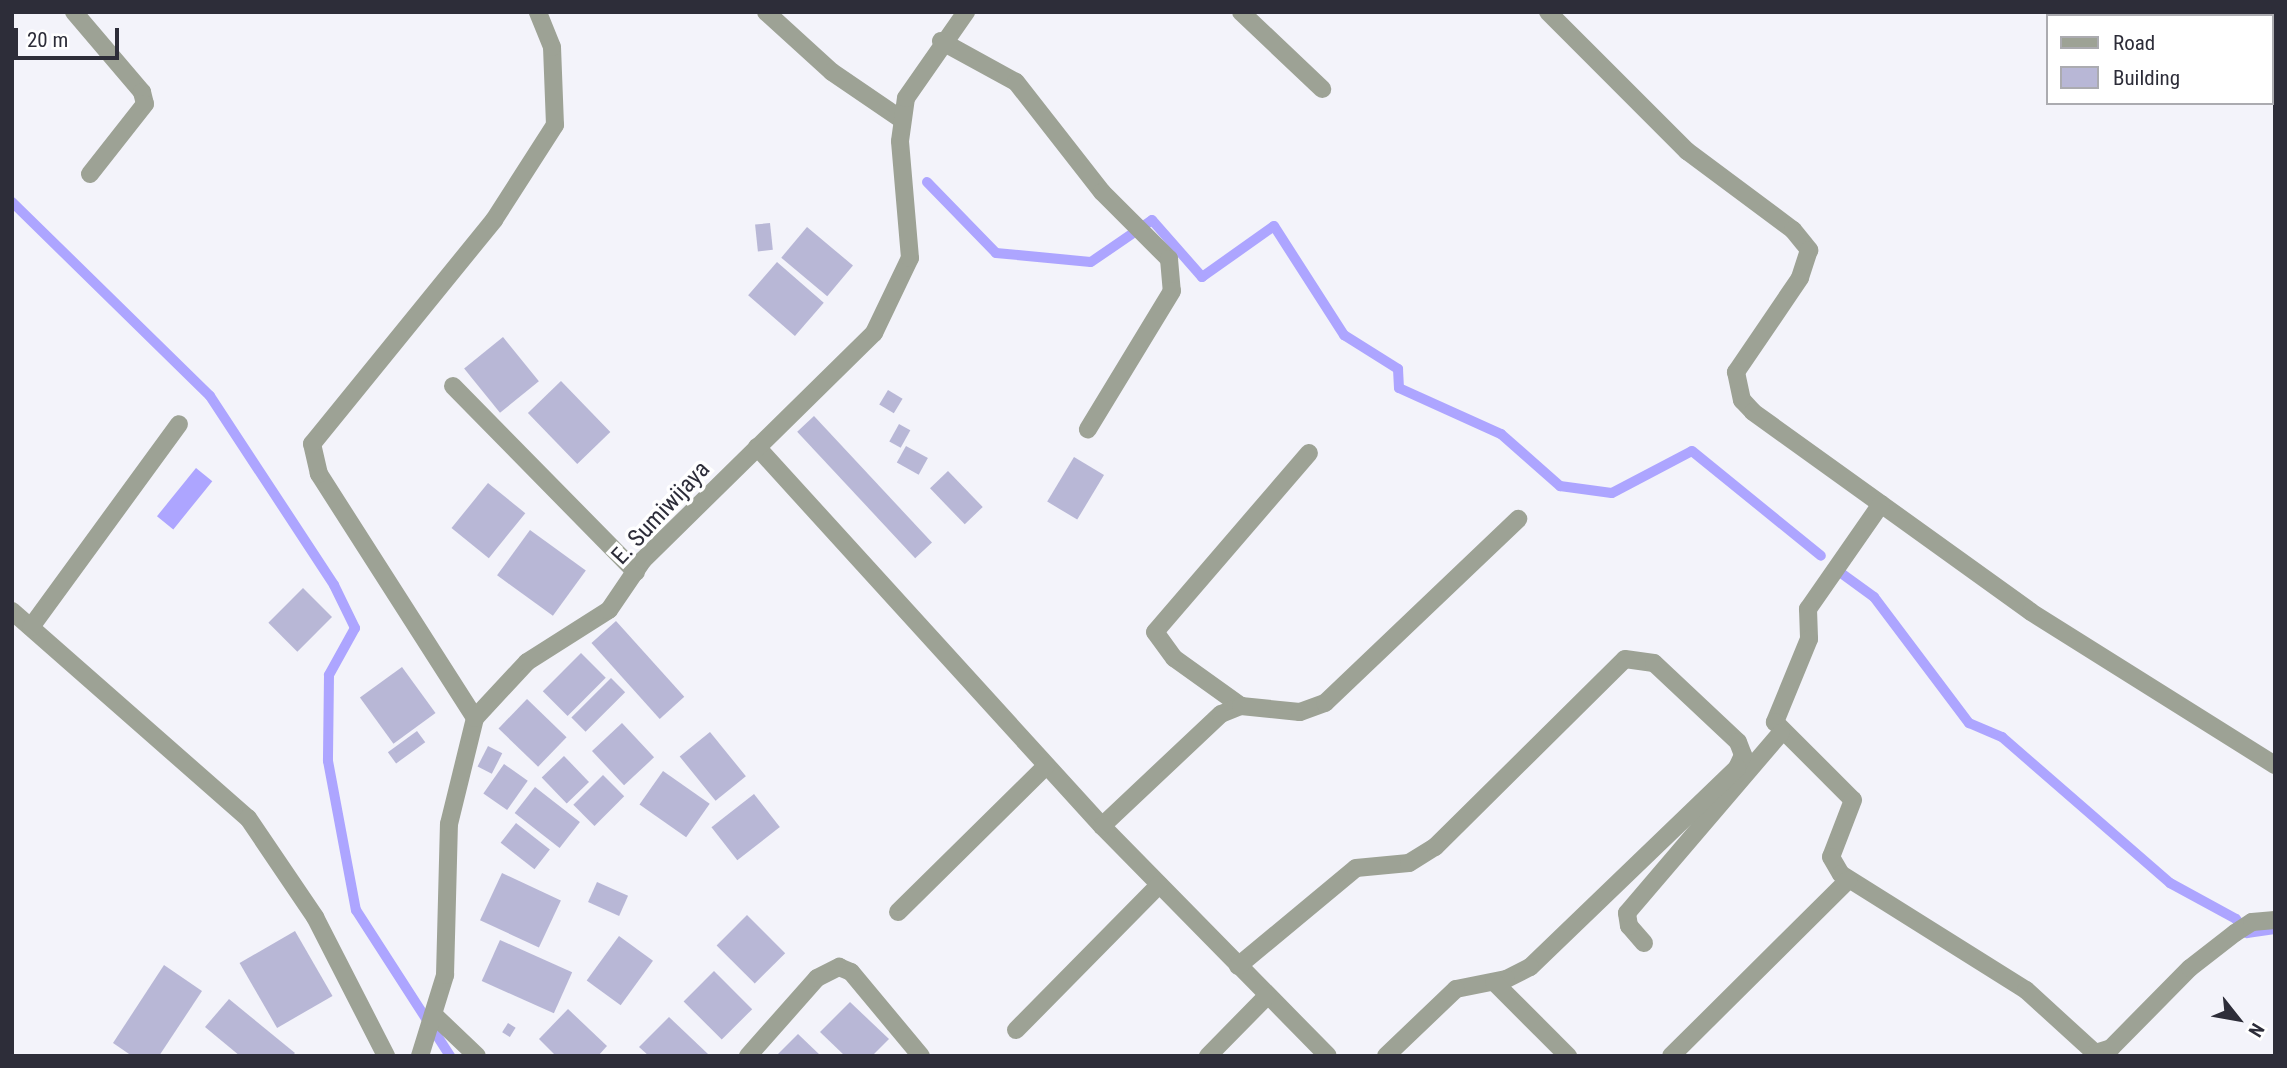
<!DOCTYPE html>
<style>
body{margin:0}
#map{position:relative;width:2287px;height:1068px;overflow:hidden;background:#f3f3fa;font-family:"Roboto Condensed",sans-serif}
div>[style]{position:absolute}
.water>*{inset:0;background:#ada5ff;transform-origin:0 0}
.stream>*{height:10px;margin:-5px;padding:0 5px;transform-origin:5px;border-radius:5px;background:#ada5ff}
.building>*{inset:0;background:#b8b7d6;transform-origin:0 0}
.minor>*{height:18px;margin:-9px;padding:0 9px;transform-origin:9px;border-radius:9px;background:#9da295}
span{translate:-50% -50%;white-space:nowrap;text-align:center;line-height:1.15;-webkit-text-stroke:7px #fff;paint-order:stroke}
.street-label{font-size:24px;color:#2d2d39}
.frame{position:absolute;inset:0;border:14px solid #2d2d39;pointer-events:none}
.legend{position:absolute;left:2046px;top:14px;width:228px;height:91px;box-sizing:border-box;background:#fff;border:2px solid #ababb0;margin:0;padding:9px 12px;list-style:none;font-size:21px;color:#2d2d39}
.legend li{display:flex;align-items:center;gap:14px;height:35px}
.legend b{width:35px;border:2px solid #ababb0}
.north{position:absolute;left:2203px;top:984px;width:70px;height:70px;-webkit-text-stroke:5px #fff;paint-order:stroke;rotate:121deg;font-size:19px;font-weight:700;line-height:28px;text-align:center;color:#2d2d39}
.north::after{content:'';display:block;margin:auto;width:24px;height:32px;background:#2d2d39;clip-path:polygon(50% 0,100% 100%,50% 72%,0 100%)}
.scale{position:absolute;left:14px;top:28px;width:105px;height:32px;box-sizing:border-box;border:4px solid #2d2d39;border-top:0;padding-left:9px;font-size:21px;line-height:24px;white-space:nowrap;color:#2d2d39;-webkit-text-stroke:5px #fff;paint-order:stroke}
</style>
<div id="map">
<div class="water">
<i style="left:196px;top:468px;width:21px;height:62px;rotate:39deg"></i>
</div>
<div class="stream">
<i style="left:927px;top:182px;width:99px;rotate:45.8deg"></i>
<i style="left:996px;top:253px;width:95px;rotate:5.4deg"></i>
<i style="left:1091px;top:262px;width:74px;rotate:-34.5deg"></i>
<i style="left:1152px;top:220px;width:76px;rotate:48.7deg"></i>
<i style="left:1202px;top:277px;width:88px;rotate:-35.3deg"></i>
<i style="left:1274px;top:226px;width:130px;rotate:57.3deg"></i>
<i style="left:1344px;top:335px;width:64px;rotate:32.2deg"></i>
<i style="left:1398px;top:369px;width:19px;rotate:87deg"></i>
<i style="left:1399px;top:388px;width:112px;rotate:24.3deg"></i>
<i style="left:1501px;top:434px;width:79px;rotate:41.4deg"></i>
<i style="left:1560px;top:486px;width:52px;rotate:7.7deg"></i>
<i style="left:1612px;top:493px;width:90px;rotate:-27.7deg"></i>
<i style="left:1692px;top:451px;width:166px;rotate:39.1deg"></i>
<i style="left:12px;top:202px;width:277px;rotate:44.4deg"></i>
<i style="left:210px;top:396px;width:226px;rotate:56.7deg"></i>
<i style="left:334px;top:585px;width:48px;rotate:64deg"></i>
<i style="left:355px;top:628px;width:54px;rotate:119deg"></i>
<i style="left:329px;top:675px;width:86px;rotate:90.7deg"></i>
<i style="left:328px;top:761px;width:152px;rotate:79.4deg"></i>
<i style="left:356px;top:910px;width:174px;rotate:57.2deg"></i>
<i style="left:1841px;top:573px;width:41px;rotate:36deg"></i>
<i style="left:1874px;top:597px;width:158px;rotate:53deg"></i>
<i style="left:1969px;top:723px;width:36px;rotate:23deg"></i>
<i style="left:2002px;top:737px;width:223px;rotate:41deg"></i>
<i style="left:2170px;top:883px;width:75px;rotate:28.6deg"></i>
<i style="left:2236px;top:919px;width:18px;rotate:52deg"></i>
<i style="left:2247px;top:933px;width:28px;rotate:-8deg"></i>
</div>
<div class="building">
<i style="left:770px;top:223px;width:27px;height:15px;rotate:84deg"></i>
<i style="left:807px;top:227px;width:60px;height:40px;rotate:40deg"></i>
<i style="left:777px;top:262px;width:62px;height:44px;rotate:41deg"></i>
<i style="left:503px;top:337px;width:57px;height:50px;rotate:51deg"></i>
<i style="left:561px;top:381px;width:71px;height:46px;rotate:46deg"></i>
<i style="left:888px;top:390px;width:17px;height:17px;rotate:31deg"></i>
<i style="left:814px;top:416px;width:173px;height:23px;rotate:47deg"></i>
<i style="left:899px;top:424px;width:13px;height:20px;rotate:29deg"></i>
<i style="left:906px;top:446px;width:25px;height:19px;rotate:29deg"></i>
<i style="left:1074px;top:457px;width:35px;height:52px;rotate:31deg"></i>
<i style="left:948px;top:471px;width:50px;height:25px;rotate:46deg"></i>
<i style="left:488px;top:483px;width:48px;height:58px;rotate:39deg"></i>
<i style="left:530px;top:530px;width:69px;height:56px;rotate:36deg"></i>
<i style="left:303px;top:588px;width:41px;height:49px;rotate:45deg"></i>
<i style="left:616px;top:621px;width:102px;height:33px;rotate:48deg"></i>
<i style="left:581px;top:653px;width:35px;height:54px;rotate:45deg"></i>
<i style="left:402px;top:667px;width:57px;height:52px;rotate:54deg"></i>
<i style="left:611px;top:678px;width:20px;height:56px;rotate:45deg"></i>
<i style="left:527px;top:699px;width:55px;height:41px;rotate:44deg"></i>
<i style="left:622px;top:723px;width:47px;height:41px;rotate:47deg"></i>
<i style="left:417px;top:731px;width:14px;height:36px;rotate:54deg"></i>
<i style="left:710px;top:732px;width:57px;height:39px;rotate:51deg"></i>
<i style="left:488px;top:746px;width:16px;height:23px;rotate:27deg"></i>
<i style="left:564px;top:756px;width:36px;height:31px;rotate:46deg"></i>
<i style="left:504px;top:764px;width:29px;height:36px;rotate:35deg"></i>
<i style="left:663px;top:771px;width:57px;height:41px;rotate:35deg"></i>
<i style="left:603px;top:775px;width:30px;height:42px;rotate:45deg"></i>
<i style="left:535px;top:787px;width:57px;height:33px;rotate:38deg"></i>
<i style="left:754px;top:794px;width:42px;height:54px;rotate:52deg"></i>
<i style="left:516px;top:823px;width:43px;height:25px;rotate:38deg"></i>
<i style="left:502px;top:873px;width:65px;height:52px;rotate:25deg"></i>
<i style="left:597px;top:882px;width:34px;height:22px;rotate:24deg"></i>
<i style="left:747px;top:915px;width:54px;height:43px;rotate:45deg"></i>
<i style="left:295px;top:931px;width:75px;height:64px;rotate:60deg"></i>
<i style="left:619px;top:936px;width:42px;height:55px;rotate:36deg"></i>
<i style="left:500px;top:940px;width:79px;height:45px;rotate:24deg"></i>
<i style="clip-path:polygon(164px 965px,202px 991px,159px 1056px,132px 1056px,113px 1043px)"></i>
<i style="left:714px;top:971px;width:54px;height:43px;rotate:45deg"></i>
<i style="clip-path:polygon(229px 999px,295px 1053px,292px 1056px,240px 1056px,205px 1027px)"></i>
<i style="clip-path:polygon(850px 1002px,889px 1039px,872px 1056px,845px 1056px,820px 1032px)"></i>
<i style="clip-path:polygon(568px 1009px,607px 1046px,598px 1056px,556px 1056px,539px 1039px)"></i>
<i style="clip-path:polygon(669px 1017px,708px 1054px,706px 1056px,649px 1056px,639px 1047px)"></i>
<i style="left:508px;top:1023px;width:9px;height:11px;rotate:32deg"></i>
<i style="clip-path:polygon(798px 1034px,821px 1056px,776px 1056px)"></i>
</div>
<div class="minor">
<i style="left:74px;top:12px;width:105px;rotate:49.6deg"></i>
<i style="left:142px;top:92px;width:12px;rotate:76deg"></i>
<i style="left:145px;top:104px;width:89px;rotate:128.2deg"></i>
<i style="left:766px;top:12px;width:89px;rotate:42.3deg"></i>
<i style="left:832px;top:72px;width:83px;rotate:34.3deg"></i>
<i style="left:1241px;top:12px;width:112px;rotate:43.5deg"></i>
<i style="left:1548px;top:12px;width:197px;rotate:45deg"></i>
<i style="left:1687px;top:151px;width:132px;rotate:36.7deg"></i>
<i style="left:1793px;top:230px;width:26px;rotate:51deg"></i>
<i style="left:1809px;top:250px;width:29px;rotate:108deg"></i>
<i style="left:1800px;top:278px;width:114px;rotate:124.2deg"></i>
<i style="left:1736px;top:372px;width:29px;rotate:78deg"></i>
<i style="left:1742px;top:400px;width:16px;rotate:47deg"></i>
<i style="left:1753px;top:412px;width:342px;rotate:35.7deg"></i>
<i style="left:2031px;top:612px;width:288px;rotate:32.1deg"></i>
<i style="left:941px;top:41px;width:85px;rotate:28.7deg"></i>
<i style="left:1016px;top:82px;width:140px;rotate:52deg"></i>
<i style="left:1102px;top:192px;width:95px;rotate:45deg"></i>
<i style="left:1169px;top:259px;width:32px;rotate:85deg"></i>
<i style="left:1172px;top:291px;width:162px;rotate:121.3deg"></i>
<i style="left:453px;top:386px;width:261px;rotate:45.5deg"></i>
<i style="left:757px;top:447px;width:513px;rotate:47.69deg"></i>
<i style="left:1102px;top:826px;width:322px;rotate:45.5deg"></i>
<i style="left:1881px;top:504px;width:128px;rotate:124.8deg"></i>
<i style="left:1808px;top:609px;width:30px;rotate:88deg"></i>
<i style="left:1809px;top:639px;width:90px;rotate:112.3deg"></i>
<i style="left:1775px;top:722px;width:110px;rotate:45deg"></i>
<i style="left:1853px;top:800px;width:61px;rotate:111.1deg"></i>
<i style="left:1831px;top:857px;width:20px;rotate:60deg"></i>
<i style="left:1841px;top:874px;width:218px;rotate:32.1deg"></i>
<i style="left:2026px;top:990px;width:93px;rotate:42.4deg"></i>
<i style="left:2095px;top:1053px;width:17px;rotate:-17deg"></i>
<i style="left:2111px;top:1048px;width:112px;rotate:-45.4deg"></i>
<i style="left:2190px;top:968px;width:57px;rotate:-37.9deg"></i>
<i style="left:2235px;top:933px;width:20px;rotate:-33deg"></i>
<i style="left:2252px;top:922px;width:23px;rotate:-5deg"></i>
<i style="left:12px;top:611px;width:314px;rotate:41.3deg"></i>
<i style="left:248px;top:818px;width:120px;rotate:55.9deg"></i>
<i style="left:315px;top:917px;width:156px;rotate:62.9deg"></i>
<i style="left:31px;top:627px;width:251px;rotate:-53.9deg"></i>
<i style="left:1241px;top:706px;width:82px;rotate:-144.4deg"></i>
<i style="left:1174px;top:658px;width:32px;rotate:-126deg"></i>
<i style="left:1155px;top:632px;width:236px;rotate:-49.3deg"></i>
<i style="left:475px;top:718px;width:290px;rotate:-122.6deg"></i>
<i style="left:319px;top:474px;width:31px;rotate:-103deg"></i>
<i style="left:312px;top:444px;width:289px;rotate:-50.9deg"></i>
<i style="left:494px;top:220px;width:113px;rotate:-57.3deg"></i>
<i style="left:555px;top:125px;width:78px;rotate:-92.2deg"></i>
<i style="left:552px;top:47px;width:38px;rotate:-112deg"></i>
<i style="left:1102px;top:826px;width:163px;rotate:-43.3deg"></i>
<i style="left:1221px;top:714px;width:22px;rotate:-22deg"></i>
<i style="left:1241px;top:706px;width:59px;rotate:5.8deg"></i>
<i style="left:1300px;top:712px;width:27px;rotate:-20deg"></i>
<i style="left:1325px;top:703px;width:267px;rotate:-43.6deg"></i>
<i style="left:898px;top:912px;width:208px;rotate:-44.6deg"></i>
<i style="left:1644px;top:943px;width:23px;rotate:-131deg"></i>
<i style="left:1629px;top:926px;width:13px;rotate:-99deg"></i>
<i style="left:1627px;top:913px;width:237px;rotate:-49.5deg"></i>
<i style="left:1238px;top:966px;width:153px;rotate:-39.7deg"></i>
<i style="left:1356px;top:868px;width:53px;rotate:-5.4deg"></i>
<i style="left:1409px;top:863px;width:31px;rotate:-32deg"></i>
<i style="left:1435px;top:847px;width:267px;rotate:-44.7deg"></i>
<i style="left:1625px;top:659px;width:29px;rotate:8deg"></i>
<i style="left:1654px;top:663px;width:115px;rotate:43.2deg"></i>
<i style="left:1738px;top:742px;width:14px;rotate:69deg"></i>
<i style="left:1743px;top:755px;width:14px;rotate:115deg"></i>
<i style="left:1737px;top:768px;width:287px;rotate:136.1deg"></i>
<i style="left:1530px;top:967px;width:27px;rotate:153deg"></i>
<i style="left:1506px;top:979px;width:51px;rotate:168.7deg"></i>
<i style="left:1456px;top:989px;width:97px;rotate:136.3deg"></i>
<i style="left:1494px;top:982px;width:105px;rotate:45deg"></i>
<i style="left:435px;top:1016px;width:58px;rotate:43.6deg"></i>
<i style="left:1016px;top:1030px;width:204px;rotate:-45.4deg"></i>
<i style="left:420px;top:1056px;width:85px;rotate:-72.8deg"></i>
<i style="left:445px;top:975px;width:151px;rotate:-88.5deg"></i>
<i style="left:449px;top:824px;width:109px;rotate:-76.2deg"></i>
<i style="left:475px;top:718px;width:76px;rotate:-47.1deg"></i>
<i style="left:527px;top:662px;width:97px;rotate:-32.4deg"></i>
<i style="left:609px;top:610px;width:60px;rotate:-55.8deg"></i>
<i style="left:643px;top:560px;width:324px;rotate:-44.5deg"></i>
<i style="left:874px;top:333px;width:83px;rotate:-64.4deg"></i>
<i style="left:910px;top:258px;width:117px;rotate:-94.9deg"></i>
<i style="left:900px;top:141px;width:43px;rotate:-82.1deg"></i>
<i style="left:906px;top:98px;width:105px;rotate:-55.1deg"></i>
<i style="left:748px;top:1056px;width:104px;rotate:-48.5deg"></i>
<i style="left:817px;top:978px;width:25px;rotate:-27deg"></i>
<i style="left:839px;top:967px;width:13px;rotate:23deg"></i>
<i style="left:851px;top:972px;width:109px;rotate:50.2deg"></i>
<i style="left:1208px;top:1056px;width:84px;rotate:-45.5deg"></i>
<i style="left:1671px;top:1056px;width:250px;rotate:-44.8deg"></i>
</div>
<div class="street-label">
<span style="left:661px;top:513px;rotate:-47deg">E. Sumiwijaya</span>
</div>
<div class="frame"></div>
<ul class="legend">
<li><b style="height:9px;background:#9da295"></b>Road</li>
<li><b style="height:19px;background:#b8b7d6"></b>Building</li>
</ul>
<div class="north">N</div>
<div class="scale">20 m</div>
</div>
